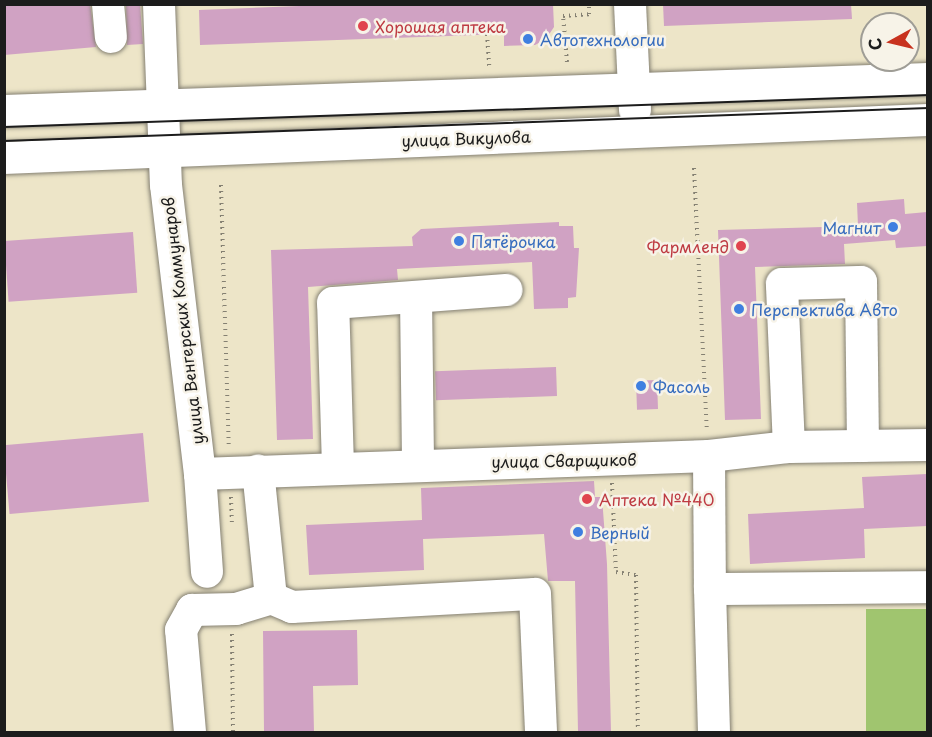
<!DOCTYPE html>
<meta charset="utf-8">
<style>
body{margin:0}
#map{position:relative;width:932px;height:737px;overflow:hidden;background:#ede5c8;font-family:"Playpen Sans",sans-serif}
div>[style]{position:absolute}
.green>*{inset:0;background:#a0c56f;transform-origin:0 0}
.building>*{inset:0;background:#d0a2c3;transform-origin:0 0}
.path>*{height:4px;margin-top:-2px;transform-origin:0;background:repeating-linear-gradient(90deg,#848072 0 1.5px,transparent 0 6px)}
.roads{filter:drop-shadow(0 0 2px #848072) drop-shadow(0 0 2px #848072)}
.minor>*{height:32px;margin:-16px;padding:0 16px;transform-origin:16px;border-radius:16px;background:#fff}
.tram>*{height:1.5px;margin:-0.75px;padding:0 0.75px;transform-origin:0.75px;border-radius:0.75px;background:#1c1c1c}
.dots>*{width:16px;height:16px;translate:-50% -50%;box-sizing:border-box;border:3px solid #f7f3e8;border-radius:50%}
span{translate:-50% -50%;white-space:nowrap;text-align:center;line-height:1.15;-webkit-text-stroke:5px #f7f3e8;paint-order:stroke}
.health-label{font-size:16px;color:#be3a42}
.left{translate:0 -50%;text-align:left}
.right{translate:-100% -50%;text-align:right}
.shop-label{font-size:16px;color:#366cbe}
.street-label{font-size:16px;color:#1c1c1c}
.frame{position:absolute;inset:0;border:6px solid #1c1c1c;pointer-events:none}
.north{position:absolute;left:860px;top:12px;width:60px;height:60px;box-sizing:border-box;background:#f7f3e8;border:2px solid #9f9d96;border-radius:50%;rotate:262deg;font-size:16px;font-weight:700;line-height:24px;text-align:center;color:#1c1c1c}
.north::after{content:'';display:block;margin:auto;width:21px;height:27px;background:#c8321e;clip-path:polygon(50% 0,100% 100%,50% 72%,0 100%)}
</style>
<div id="map">
<div class="green">
<i style="left:927px;top:609px;width:123px;height:61px;rotate:90deg"></i>
</div>
<div class="building">
<i style="clip-path:polygon(4px 4px,90px 4px,96px 47px,4px 55px)"></i>
<i style="clip-path:polygon(126px 4px,140px 4px,143px 44px,127px 45px)"></i>
<i style="clip-path:polygon(351px 4px,553px 4px,554px 27px,546px 39px,535px 45px,504px 46px,504px 34px,200px 45px,199px 10px)"></i>
<i style="clip-path:polygon(663px 4px,851px 4px,852px 19px,664px 26px)"></i>
<i style="clip-path:polygon(904px 199px,905px 214px,927px 212px,927px 246px,896px 248px,895px 240px,844px 244px,845px 264px,755px 267px,761px 419px,725px 420px,718px 230px,858px 226px,857px 203px)"></i>
<i style="clip-path:polygon(559px 222px,559px 226px,573px 226px,574px 248px,579px 248px,576px 297px,568px 298px,568px 308px,534px 309px,532px 262px,397px 269px,398px 280px,308px 287px,313px 439px,277px 440px,271px 250px,413px 246px,412px 237px,421px 229px)"></i>
<i style="left:133px;top:232px;width:61px;height:129px;rotate:86deg"></i>
<i style="left:556px;top:367px;width:29px;height:121px;rotate:88deg"></i>
<i style="left:657px;top:380px;width:29px;height:21px;rotate:88deg"></i>
<i style="left:143px;top:433px;width:69px;height:140px;rotate:85deg"></i>
<i style="clip-path:polygon(927px 474px,927px 526px,864px 529px,865px 558px,750px 564px,748px 514px,864px 508px,862px 477px)"></i>
<i style="clip-path:polygon(594px 481px,595px 497px,602px 497px,607px 564px,611px 732px,578px 732px,575px 581px,548px 581px,544px 534px,423px 539px,424px 570px,309px 575px,306px 525px,422px 520px,421px 488px)"></i>
<i style="clip-path:polygon(357px 630px,358px 685px,313px 686px,314px 732px,264px 732px,263px 631px)"></i>
</div>
<div class="path">
<i style="left:487px;top:34px;width:32px;rotate:86deg"></i>
<i style="left:567px;top:62px;width:46px;rotate:-95deg"></i>
<i style="left:563px;top:16px;width:26px;rotate:-4deg"></i>
<i style="left:589px;top:14px;width:10px;rotate:-90deg"></i>
<i style="left:694px;top:168px;width:263px;rotate:87.2deg"></i>
<i style="left:221px;top:185px;width:262px;rotate:88.3deg"></i>
<i style="left:612px;top:483px;width:89px;rotate:87.4deg"></i>
<i style="left:616px;top:572px;width:20px;rotate:9deg"></i>
<i style="left:636px;top:575px;width:157px;rotate:89.3deg"></i>
<i style="left:231px;top:497px;width:25px;rotate:88deg"></i>
<i style="left:232px;top:634px;width:98px;rotate:89.4deg"></i>
</div>
<div class="roads">
<div class="minor">
<i style="left:108px;top:4px;width:33px;rotate:85deg"></i>
<i style="left:159px;top:4px;width:181px;rotate:87.8deg"></i>
<i style="left:166px;top:185px;width:291px;rotate:83.3deg"></i>
<i style="left:200px;top:474px;width:98px;rotate:85.9deg"></i>
<i style="left:630px;top:4px;width:106px;rotate:87.3deg"></i>
<i style="left:4px;top:111px;width:925px;rotate:-1.98deg"></i>
<i style="left:4px;top:158px;width:925px;rotate:-2.35deg"></i>
<i style="left:416px;top:297px;width:166px;rotate:89.3deg"></i>
<i style="left:789px;top:447px;width:163px;rotate:-92.5deg"></i>
<i style="left:782px;top:284px;width:79px;rotate:-1.5deg"></i>
<i style="left:861px;top:282px;width:164px;rotate:89.3deg"></i>
<i style="left:709px;top:456px;width:133px;rotate:89.6deg"></i>
<i style="left:710px;top:589px;width:218px;rotate:-0.5deg"></i>
<i style="left:338px;top:467px;width:164px;rotate:-91.7deg"></i>
<i style="left:333px;top:303px;width:174px;rotate:-4.3deg"></i>
<i style="left:200px;top:474px;width:509px;rotate:-2.03deg"></i>
<i style="left:709px;top:456px;width:81px;rotate:-6.4deg"></i>
<i style="left:789px;top:447px;width:139px;rotate:-0.8deg"></i>
<i style="left:710px;top:589px;width:143px;rotate:88.4deg"></i>
<i style="left:271px;top:598px;width:23px;rotate:23deg"></i>
<i style="left:292px;top:607px;width:243px;rotate:-3.1deg"></i>
<i style="left:535px;top:594px;width:138px;rotate:87.5deg"></i>
<i style="left:190px;top:732px;width:102px;rotate:-95deg"></i>
<i style="left:181px;top:630px;width:23px;rotate:-61deg"></i>
<i style="left:192px;top:610px;width:44px;rotate:-1.3deg"></i>
<i style="left:236px;top:609px;width:37px;rotate:-17deg"></i>
<i style="left:271px;top:598px;width:128px;rotate:-95.8deg"></i>
</div>
</div>
<div class="tram">
<i style="left:4px;top:127px;width:925px;rotate:-1.98deg"></i>
<i style="left:4px;top:141px;width:925px;rotate:-2.05deg"></i>
</div>
<div class="dots">
<i style="left:363px;top:26px;background:#e0444e"></i>
<i style="left:528px;top:39px;background:#3f7fe0"></i>
<i style="left:893px;top:227px;background:#3f7fe0"></i>
<i style="left:459px;top:241px;background:#3f7fe0"></i>
<i style="left:741px;top:246px;background:#e0444e"></i>
<i style="left:739px;top:309px;background:#3f7fe0"></i>
<i style="left:641px;top:386px;background:#3f7fe0"></i>
<i style="left:587px;top:499px;background:#e0444e"></i>
<i style="left:578px;top:532px;background:#3f7fe0"></i>
</div>
<div class="health-label">
<span class="left" style="left:375px;top:26px">Хорошая аптека</span>
<span class="right" style="left:729px;top:246px">Фармленд</span>
<span class="left" style="left:599px;top:499px">Аптека №440</span>
</div>
<div class="shop-label">
<span class="left" style="left:540px;top:39px">Автотехнологии</span>
<span class="right" style="left:881px;top:227px">Магнит</span>
<span class="left" style="left:471px;top:241px">Пятёрочка</span>
<span class="left" style="left:751px;top:309px">Перспектива Авто</span>
<span class="left" style="left:653px;top:386px">Фасоль</span>
<span class="left" style="left:590px;top:532px">Верный</span>
</div>
<div class="street-label">
<span style="left:466px;top:138px;rotate:-2deg">улица Викулова</span>
<span style="left:182px;top:321px;rotate:-97deg">улица Венгерских Коммунаров</span>
<span style="left:564px;top:460px;rotate:-1deg">улица Сварщиков</span>
</div>
<div class="frame"></div>
<div class="north">С</div>
</div>
